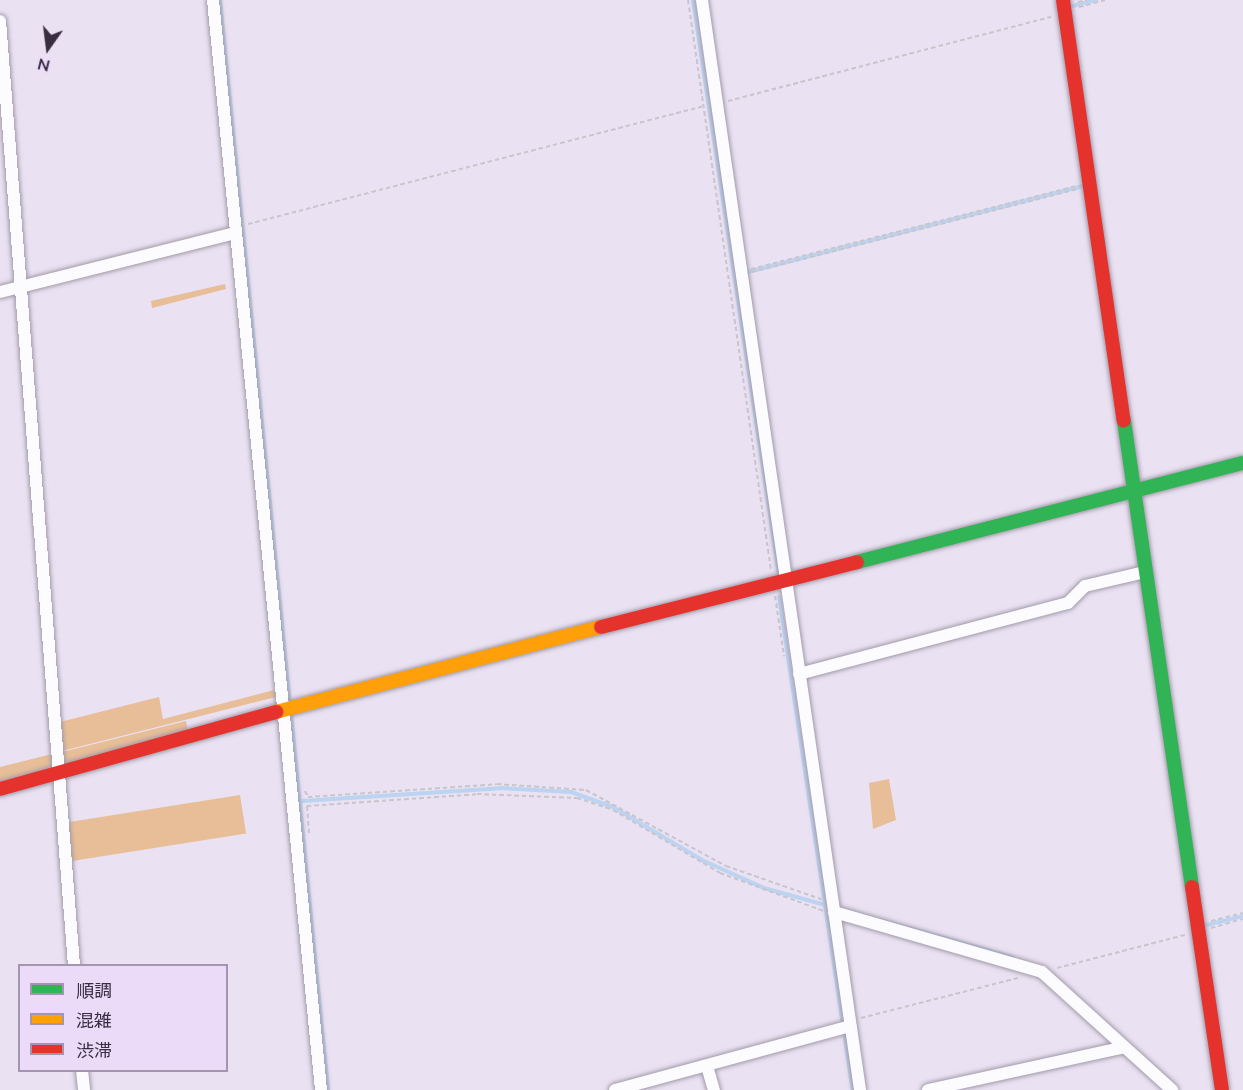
<!DOCTYPE html>
<meta charset="utf-8">
<style>
body{margin:0}
#map{position:relative;width:1243px;height:1090px;overflow:hidden;background:#eae2f2;font-family:Mulish,"Noto Sans JP",sans-serif}
div>[style]{position:absolute}
.green>*{inset:0;background:#e7be97;transform-origin:0 0}
.stream>*{height:4px;margin:-2px;padding:0 2px;transform-origin:2px;border-radius:2px;background:#bcd3f1}
.path>*{height:2px;margin-top:-1px;transform-origin:0;background:repeating-linear-gradient(90deg,#c8c5cc 0 4.5px,transparent 0 7.5px)}
.roads{filter:drop-shadow(0 0 2px #a29aaa) drop-shadow(0 0 2px #a29aaa)}
.street>*{height:12px;margin:-6px;padding:0 6px;transform-origin:6px;border-radius:6px;background:#fcfbfd}
.fast>*{height:14px;margin:-7px;padding:0 7px;transform-origin:7px;border-radius:7px;background:#30b455}
.slow>*{height:14px;margin:-7px;padding:0 7px;transform-origin:7px;border-radius:7px;background:#ff9f0a}
.jam>*{height:14px;margin:-7px;padding:0 7px;transform-origin:7px;border-radius:7px;background:#e5322d}
span{translate:-50% -50%;white-space:nowrap;text-align:center;line-height:1.15;-webkit-text-stroke:5px #ebdbf9;paint-order:stroke}
.legend{position:absolute;left:18px;top:964px;width:210px;height:108px;box-sizing:border-box;background:#ebdbf9;border:2px solid #a395af;margin:0;padding:8px 10px;list-style:none;font-size:18px;color:#382d41}
.legend li{display:flex;align-items:center;gap:12px;height:30px}
.legend b{width:30px;border:2px solid #a395af}
.north{position:absolute;left:18px;top:18px;width:60px;height:60px;-webkit-text-stroke:4px #ebdbf9;paint-order:stroke;rotate:194deg;font-size:16px;font-weight:700;line-height:24px;text-align:center;color:#382d41}
.north::after{content:'';display:block;margin:auto;width:21px;height:27px;background:#382d41;clip-path:polygon(50% 0,100% 100%,50% 72%,0 100%)}
</style>
<div id="map">
<div class="green">
<i style="clip-path:polygon(225px 284px,226px 289px,152px 308px,151px 301px)"></i>
<i style="clip-path:polygon(274px 690px,276px 697px,62px 751px,60px 722px,159px 697px,163px 719px)"></i>
<i style="clip-path:polygon(186px 721px,188px 731px,63px 765px,62px 752px)"></i>
<i style="clip-path:polygon(52px 754px,53px 766px,0 785px,0 767px)"></i>
<i style="clip-path:polygon(889px 779px,896px 820px,873px 829px,869px 783px)"></i>
<i style="left:240px;top:795px;width:39px;height:176px;rotate:81deg"></i>
</div>
<div class="stream">
<i style="left:220px;top:0;width:707px;rotate:84.32deg"></i>
<i style="left:693px;top:0;width:581px;rotate:81.49deg"></i>
<i style="left:1069px;top:7px;width:28px;rotate:-15deg"></i>
<i style="left:744px;top:273px;width:351px;rotate:-14.4deg"></i>
<i style="left:779px;top:597px;width:499px;rotate:81.5deg"></i>
<i style="left:291px;top:712px;width:380px;rotate:84.4deg"></i>
<i style="left:302px;top:801px;width:199px;rotate:-3.7deg"></i>
<i style="left:501px;top:788px;width:70px;rotate:3.3deg"></i>
<i style="left:571px;top:792px;width:45px;rotate:19.7deg"></i>
<i style="left:613px;top:807px;width:106px;rotate:30.7deg"></i>
<i style="left:704px;top:861px;width:66px;rotate:24.2deg"></i>
<i style="left:764px;top:888px;width:258px;rotate:15.5deg"></i>
<i style="left:1203px;top:926px;width:41px;rotate:-14deg"></i>
</div>
<div class="path">
<i style="left:688px;top:0;width:576px;rotate:81.72deg"></i>
<i style="left:1078px;top:2px;width:9px;rotate:-13deg"></i>
<i style="left:1079px;top:7px;width:27px;rotate:-15deg"></i>
<i style="left:728px;top:101px;width:334px;rotate:-14.6deg"></i>
<i style="left:248px;top:224px;width:469px;rotate:-14.5deg"></i>
<i style="left:751px;top:269px;width:336px;rotate:-14.3deg"></i>
<i style="left:752px;top:272px;width:335px;rotate:-14.3deg"></i>
<i style="left:775px;top:596px;width:61px;rotate:81.5deg"></i>
<i style="left:305px;top:791px;width:7px;rotate:63deg"></i>
<i style="left:308px;top:797px;width:189px;rotate:-3.9deg"></i>
<i style="left:497px;top:784px;width:89px;rotate:3.9deg"></i>
<i style="left:586px;top:790px;width:159px;rotate:28.5deg"></i>
<i style="left:726px;top:866px;width:101px;rotate:19.2deg"></i>
<i style="left:309px;top:833px;width:27px;rotate:-94deg"></i>
<i style="left:307px;top:806px;width:170px;rotate:-4deg"></i>
<i style="left:477px;top:794px;width:100px;rotate:2.3deg"></i>
<i style="left:577px;top:798px;width:38px;rotate:18deg"></i>
<i style="left:613px;top:810px;width:124px;rotate:30.5deg"></i>
<i style="left:720px;top:873px;width:111px;rotate:20.1deg"></i>
<i style="left:1211px;top:921px;width:33px;rotate:-14deg"></i>
<i style="left:1211px;top:928px;width:33px;rotate:-16deg"></i>
<i style="left:1057px;top:968px;width:132px;rotate:-14.5deg"></i>
<i style="left:861px;top:1018px;width:162px;rotate:-14.3deg"></i>
</div>
<div class="roads">
<div class="street">
<i style="left:213px;top:0;width:1095px;rotate:84.34deg"></i>
<i style="left:702px;top:0;width:1101px;rotate:81.75deg"></i>
<i style="left:0;top:21px;width:948px;rotate:85.52deg"></i>
<i style="left:0;top:292px;width:242px;rotate:-14.1deg"></i>
<i style="left:799px;top:674px;width:278px;rotate:-14.8deg"></i>
<i style="left:1068px;top:603px;width:24px;rotate:-45deg"></i>
<i style="left:1085px;top:586px;width:62px;rotate:-13.1deg"></i>
<i style="left:834px;top:912px;width:216px;rotate:16.1deg"></i>
<i style="left:1042px;top:972px;width:176px;rotate:42.2deg"></i>
<i style="left:707px;top:1066px;width:25px;rotate:74deg"></i>
<i style="left:82px;top:1070px;width:20px;rotate:84deg"></i>
<i style="left:615px;top:1090px;width:244px;rotate:-15.2deg"></i>
<i style="left:928px;top:1090px;width:198px;rotate:-12.3deg"></i>
</div>
<div class="fast">
<i style="left:1124px;top:421px;width:471px;rotate:81.7deg"></i>
<i style="left:857px;top:562px;width:398px;rotate:-14.4deg"></i>
</div>
<div class="slow">
<i style="left:276px;top:712px;width:336px;rotate:-14.7deg"></i>
</div>
<div class="jam">
<i style="left:1063px;top:0;width:425px;rotate:81.8deg"></i>
<i style="left:601px;top:627px;width:264px;rotate:-14.2deg"></i>
<i style="left:0;top:789px;width:287px;rotate:-15.6deg"></i>
<i style="left:1192px;top:887px;width:205px;rotate:81.6deg"></i>
</div>
</div>
<ul class="legend">
<li><b style="height:8px;background:#30b455"></b>順調</li>
<li><b style="height:8px;background:#ff9f0a"></b>混雑</li>
<li><b style="height:8px;background:#e5322d"></b>渋滞</li>
</ul>
<div class="north">N</div>
</div>
